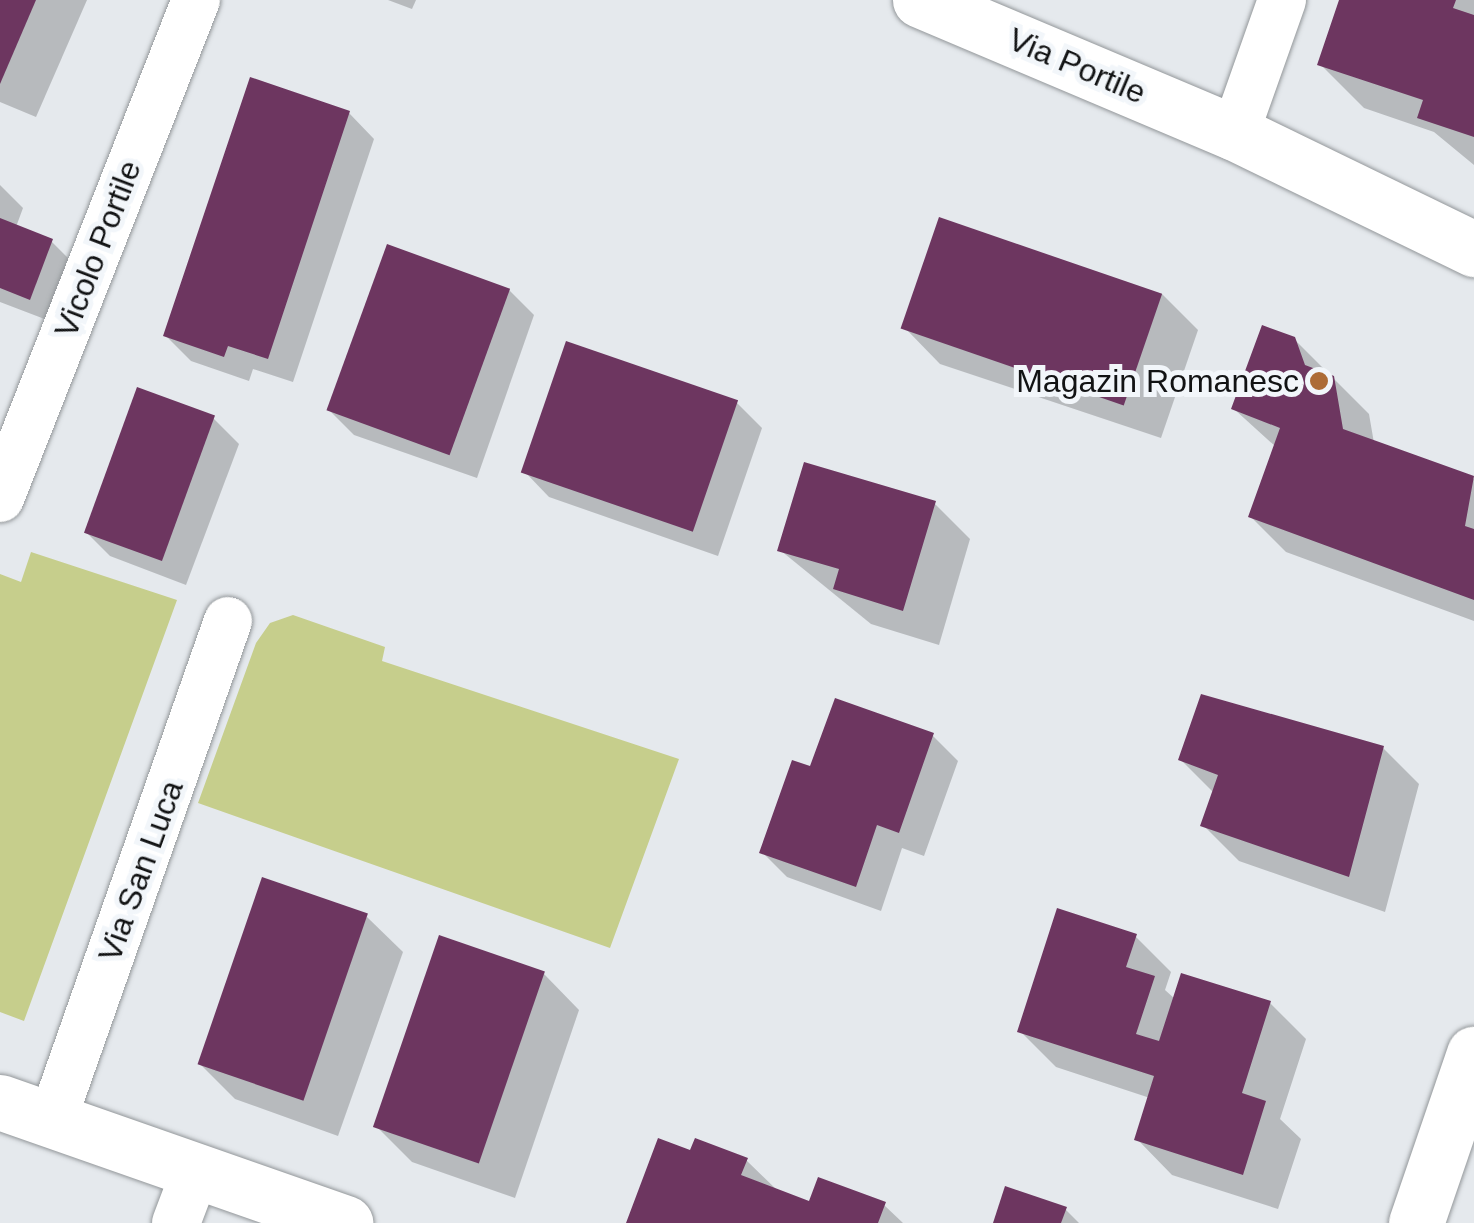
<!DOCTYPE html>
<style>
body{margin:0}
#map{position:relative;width:1474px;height:1223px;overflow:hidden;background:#e5e9ed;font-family:Arial,sans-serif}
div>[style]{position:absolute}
.green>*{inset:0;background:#c6ce8c}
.shadow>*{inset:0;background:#0003}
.building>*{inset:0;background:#6d3660;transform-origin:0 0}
.roads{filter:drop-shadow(0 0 2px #93979a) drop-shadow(0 0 2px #93979a)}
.street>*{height:48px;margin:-24px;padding:0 24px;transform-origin:24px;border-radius:24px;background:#fff}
.secondary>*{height:55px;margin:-27.5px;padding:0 27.5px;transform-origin:27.5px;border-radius:27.5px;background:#fff}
.dots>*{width:28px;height:28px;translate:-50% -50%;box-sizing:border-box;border:5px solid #f2f6fa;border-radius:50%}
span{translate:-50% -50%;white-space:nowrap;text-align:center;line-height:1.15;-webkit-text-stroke:10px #f2f6fa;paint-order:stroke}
.street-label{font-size:32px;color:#121314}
.poi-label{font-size:32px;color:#121314}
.right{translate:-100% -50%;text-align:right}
</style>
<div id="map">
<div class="green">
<i style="clip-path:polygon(31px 552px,177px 600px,24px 1021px,0 1012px,0 574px,21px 582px)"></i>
<i style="clip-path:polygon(293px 615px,385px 647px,382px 661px,679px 759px,610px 948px,198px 803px,256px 643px,270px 623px)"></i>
</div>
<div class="shadow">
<i style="clip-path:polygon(0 0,87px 0,36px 117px,0 102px)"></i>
<i style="clip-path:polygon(388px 0,416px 0,412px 9px)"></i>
<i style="clip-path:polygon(1341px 0,1474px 0,1474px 165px,1434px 132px,1364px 108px,1320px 64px)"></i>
<i style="clip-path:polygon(349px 113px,374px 139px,293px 382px,253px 369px,249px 381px,191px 361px,166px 336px)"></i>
<i style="clip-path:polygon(0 185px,23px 208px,16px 227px,51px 241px,76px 266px,55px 323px,0 302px)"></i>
<i style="clip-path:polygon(509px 290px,534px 315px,477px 478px,354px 435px,329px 410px)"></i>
<i style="clip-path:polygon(1162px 294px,1198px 330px,1161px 438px,940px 364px,905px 328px)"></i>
<i style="clip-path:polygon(1294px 339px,1369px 414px,1374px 443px,1474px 479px,1474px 621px,1286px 552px,1250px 516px,1276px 447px,1234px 409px)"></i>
<i style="clip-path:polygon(737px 403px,762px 428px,718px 556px,549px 497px,524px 471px)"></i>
<i style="clip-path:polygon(213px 418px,239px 444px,186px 585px,110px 556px,85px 531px)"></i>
<i style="clip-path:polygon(934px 503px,970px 539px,939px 645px,871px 624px,780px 550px)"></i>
<i style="clip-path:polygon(933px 736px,958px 761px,924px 856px,902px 848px,881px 911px,787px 877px,762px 852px,812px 770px)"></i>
<i style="clip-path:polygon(1383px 748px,1419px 784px,1385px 912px,1239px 861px,1203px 825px,1214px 793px,1181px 760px)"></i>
<i style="clip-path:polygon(367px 917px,403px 952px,338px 1136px,235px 1099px,199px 1063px)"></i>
<i style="clip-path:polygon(1135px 936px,1171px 972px,1165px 990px,1175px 999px,1270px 1003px,1306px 1039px,1280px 1119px,1301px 1139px,1278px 1209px,1172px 1175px,1137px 1139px,1150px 1098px,1056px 1067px,1020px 1031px)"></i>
<i style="clip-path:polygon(544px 974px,579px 1010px,515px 1198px,412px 1162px,376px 1126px)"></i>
<i style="clip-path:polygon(692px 1153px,746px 1160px,779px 1192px,810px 1204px,884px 1205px,903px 1223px,629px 1223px)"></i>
<i style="clip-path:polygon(1065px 1209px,1079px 1223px,996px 1223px)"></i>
</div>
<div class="building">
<i style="clip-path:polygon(0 0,36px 0,0 84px)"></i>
<i style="clip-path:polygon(1339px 0,1456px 0,1453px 8px,1474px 15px,1474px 137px,1417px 118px,1423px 100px,1317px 65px)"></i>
<i style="clip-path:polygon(250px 77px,350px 111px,268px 359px,228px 346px,224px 357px,163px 336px)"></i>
<i style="left:939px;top:217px;width:236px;height:118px;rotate:19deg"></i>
<i style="clip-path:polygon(0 218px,53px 239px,30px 300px,0 288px)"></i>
<i style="left:387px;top:244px;width:131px;height:177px;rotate:20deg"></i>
<i style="clip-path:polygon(1262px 325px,1295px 337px,1305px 365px,1334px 376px,1343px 429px,1474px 476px,1465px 526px,1474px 529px,1474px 600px,1248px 517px,1280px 428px,1231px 409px)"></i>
<i style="left:566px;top:341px;width:182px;height:139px;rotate:19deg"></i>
<i style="left:137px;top:387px;width:83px;height:155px;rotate:20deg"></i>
<i style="clip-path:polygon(804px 462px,936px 501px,903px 611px,833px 589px,839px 569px,777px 551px)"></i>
<i style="clip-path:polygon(1201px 694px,1384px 746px,1349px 877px,1200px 826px,1218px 775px,1178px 760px)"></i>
<i style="clip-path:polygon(835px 698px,934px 733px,899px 833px,877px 825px,856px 887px,759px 853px,792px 760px,810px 766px)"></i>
<i style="left:262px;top:877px;width:112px;height:198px;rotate:19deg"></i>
<i style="clip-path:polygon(1057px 908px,1137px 934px,1126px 967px,1155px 976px,1136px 1034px,1159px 1041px,1181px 973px,1271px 1001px,1242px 1093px,1266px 1101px,1243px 1175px,1134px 1140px,1154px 1076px,1017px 1032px)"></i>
<i style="left:439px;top:935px;width:112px;height:203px;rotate:19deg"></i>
<i style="clip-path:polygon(658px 1138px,690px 1150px,695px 1138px,748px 1158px,741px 1175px,809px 1201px,818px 1177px,886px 1202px,878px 1223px,626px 1223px)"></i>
<i style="clip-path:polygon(1005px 1186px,1067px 1207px,1061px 1223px,993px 1223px)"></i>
</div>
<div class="roads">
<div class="street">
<i style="left:1235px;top:133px;width:141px;rotate:-70.5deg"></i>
<i style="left:0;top:498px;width:535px;rotate:-68.52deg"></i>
<i style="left:52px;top:1121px;width:530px;rotate:-70.61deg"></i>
<i style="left:176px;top:1223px;width:57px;rotate:-69.3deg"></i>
</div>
<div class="secondary">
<i style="left:920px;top:0;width:342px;rotate:22.9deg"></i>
<i style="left:1235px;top:133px;width:266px;rotate:25.9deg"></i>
<i style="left:0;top:1102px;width:366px;rotate:19.3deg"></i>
<i style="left:1416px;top:1223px;width:179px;rotate:-71.1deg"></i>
</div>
</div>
<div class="dots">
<i style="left:1319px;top:381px;background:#ad6c37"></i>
</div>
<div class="street-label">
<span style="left:1077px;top:66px;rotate:23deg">Via Portile</span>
<span style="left:98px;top:249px;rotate:-69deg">Vicolo Portile</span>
<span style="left:141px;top:871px;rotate:-70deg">Via San Luca</span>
</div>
<div class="poi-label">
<span class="right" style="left:1299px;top:381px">Magazin Romanesc</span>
</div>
</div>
